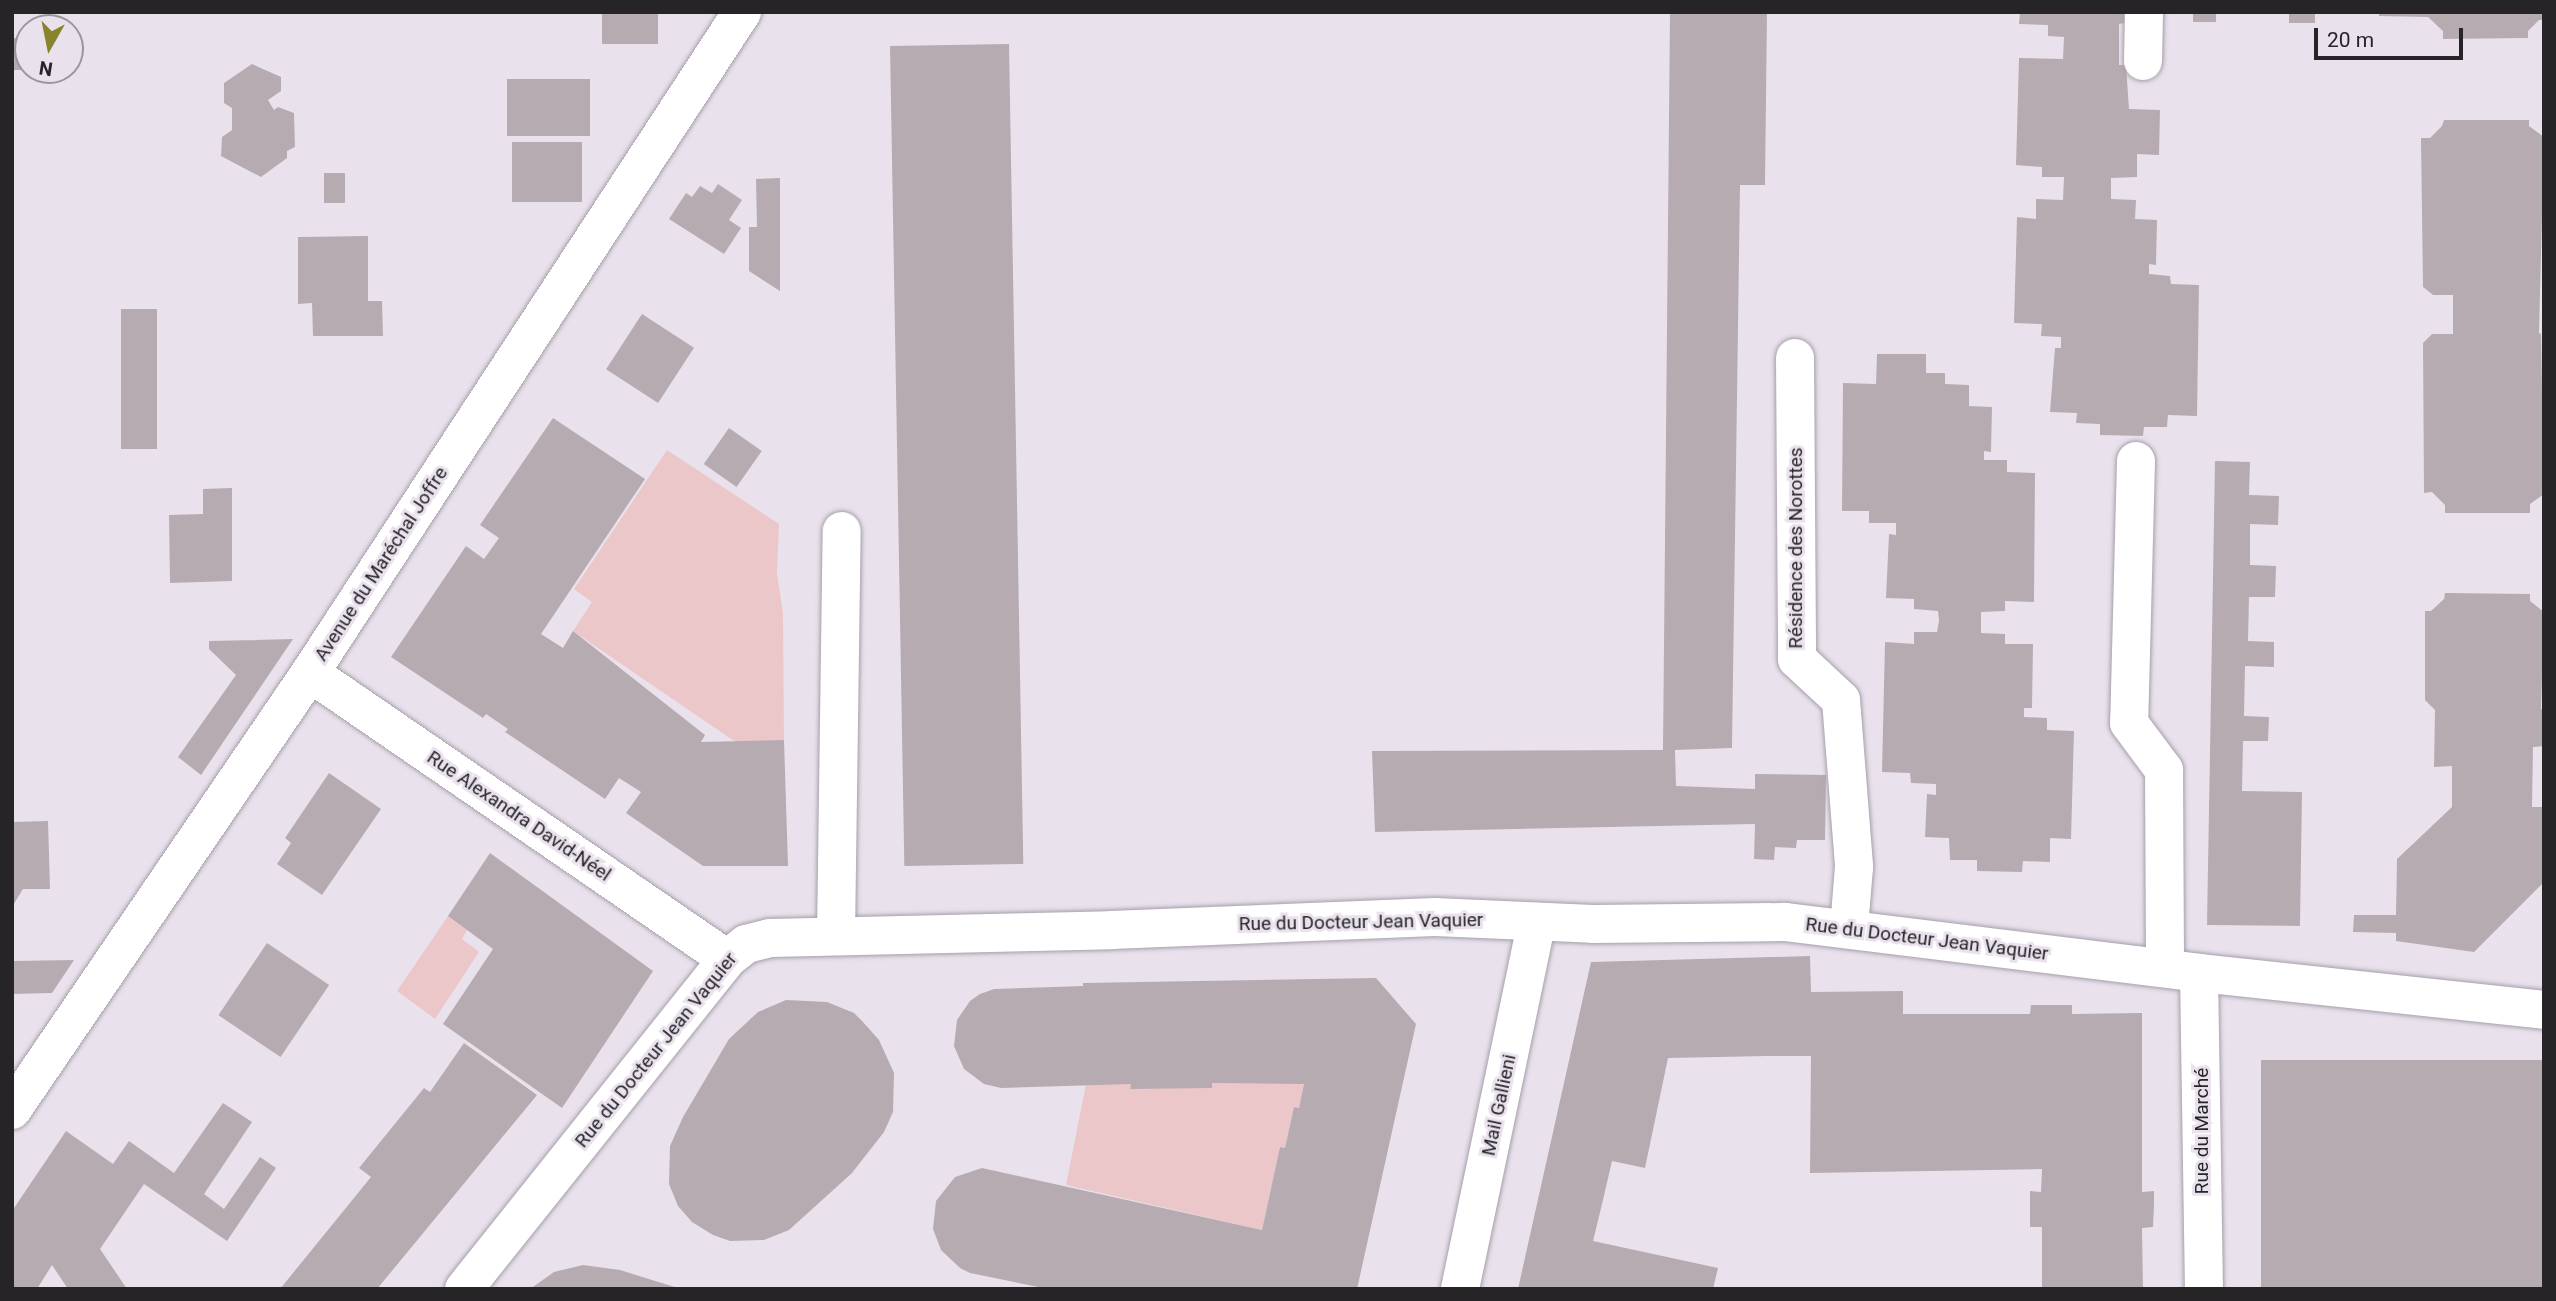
<!DOCTYPE html>
<meta charset="utf-8">
<style>
body{margin:0}
#map{position:relative;width:2556px;height:1301px;overflow:hidden;background:#e9e2ed;font-family:Roboto,sans-serif}
div>[style]{position:absolute}
.green>*{inset:0;background:#ecc7c9}
.building>*{inset:0;background:#b7abb2;transform-origin:0 0}
.roads{filter:drop-shadow(0 0 2px #a69faa) drop-shadow(0 0 2px #a69faa)}
.minor>*{height:38px;margin:-19px;padding:0 19px;transform-origin:19px;border-radius:19px;background:#fff}
span{translate:-50% -50%;white-space:nowrap;text-align:center;line-height:1.15;-webkit-text-stroke:6px #e9e2ed;paint-order:stroke}
.street-label{font-size:19px;color:#272428}
.frame{position:absolute;inset:0;border:14px solid #272428;pointer-events:none}
.north{position:absolute;left:14px;top:14px;width:70px;height:70px;box-sizing:border-box;background:#e9e2ed;border:2px solid #9b969e;border-radius:50%;rotate:189deg;font-size:19px;font-weight:700;line-height:28px;text-align:center;color:#272428}
.north::after{content:'';display:block;margin:auto;width:24px;height:32px;background:#87842d;clip-path:polygon(50% 0,100% 100%,50% 72%,0 100%)}
.scale{position:absolute;left:2314px;top:28px;width:149px;height:32px;box-sizing:border-box;border:4px solid #272428;border-top:0;padding-left:9px;font-size:21px;line-height:24px;white-space:nowrap;color:#272428;-webkit-text-stroke:5px #e9e2ed;paint-order:stroke}
</style>
<div id="map">
<div class="green">
<i style="clip-path:polygon(667px 450px,779px 524px,777px 574px,783px 613px,784px 740px,737px 743px,573px 631px,592px 602px,574px 589px)"></i>
<i style="clip-path:polygon(448px 916px,467px 930px,462px 939px,479px 952px,435px 1019px,397px 991px)"></i>
<i style="clip-path:polygon(1212px 1083px,1304px 1084px,1299px 1108px,1294px 1107px,1285px 1148px,1280px 1147px,1262px 1230px,1066px 1185px,1086px 1084px,1131px 1084px,1131px 1088px)"></i>
</div>
<div class="building">
<i style="left:602px;top:12px;width:56px;height:32px"></i>
<i style="clip-path:polygon(1670px 12px,1767px 12px,1765px 185px,1740px 185px,1732px 748px,1675px 750px,1676px 786px,1755px 789px,1755px 774px,1826px 775px,1825px 840px,1797px 840px,1796px 848px,1775px 847px,1774px 860px,1754px 859px,1755px 824px,1375px 832px,1372px 751px,1663px 750px)"></i>
<i style="clip-path:polygon(2020px 12px,2124px 12px,2124px 23px,2119px 24px,2119px 65px,2126px 65px,2129px 109px,2160px 110px,2159px 155px,2137px 154px,2137px 177px,2111px 178px,2111px 199px,2136px 200px,2135px 219px,2157px 220px,2156px 265px,2149px 264px,2149px 274px,2170px 276px,2171px 284px,2199px 285px,2197px 416px,2168px 415px,2167px 427px,2144px 427px,2143px 436px,2100px 435px,2100px 424px,2076px 423px,2077px 413px,2050px 412px,2055px 348px,2061px 348px,2061px 337px,2041px 336px,2042px 324px,2014px 323px,2017px 217px,2036px 219px,2036px 199px,2063px 200px,2064px 177px,2042px 177px,2042px 167px,2016px 165px,2019px 58px,2063px 59px,2064px 37px,2048px 36px,2048px 25px,2019px 24px)"></i>
<i style="left:2193px;top:12px;width:23px;height:10px"></i>
<i style="left:2289px;top:12px;width:26px;height:11px"></i>
<i style="clip-path:polygon(2379px 12px,2544px 12px,2544px 20px,2539px 20px,2528px 31px,2528px 38px,2443px 39px,2443px 31px,2428px 17px,2379px 16px)"></i>
<i style="left:12px;top:38px;width:16px;height:32px"></i>
<i style="left:1009px;top:44px;width:820px;height:119px;rotate:89deg"></i>
<i style="clip-path:polygon(252px 64px,281px 77px,281px 91px,268px 100px,274px 110px,278px 107px,294px 113px,295px 147px,287px 151px,287px 158px,261px 177px,221px 156px,222px 137px,232px 130px,232px 108px,224px 103px,224px 83px)"></i>
<i style="left:507px;top:79px;width:83px;height:57px"></i>
<i style="clip-path:polygon(2444px 120px,2529px 120px,2529px 126px,2544px 137px,2539px 333px,2541px 334px,2544px 494px,2530px 504px,2530px 513px,2445px 513px,2445px 505px,2432px 492px,2424px 493px,2423px 343px,2432px 334px,2453px 334px,2453px 295px,2433px 295px,2423px 287px,2421px 138px,2430px 138px,2442px 126px)"></i>
<i style="left:512px;top:142px;width:70px;height:60px"></i>
<i style="left:324px;top:173px;width:21px;height:30px"></i>
<i style="clip-path:polygon(780px 178px,780px 291px,749px 271px,749px 227px,757px 227px,756px 179px)"></i>
<i style="clip-path:polygon(718px 184px,742px 200px,729px 220px,741px 228px,724px 254px,669px 219px,686px 193px,692px 197px,700px 186px,712px 193px)"></i>
<i style="clip-path:polygon(368px 236px,368px 301px,382px 301px,383px 336px,313px 336px,312px 303px,298px 304px,298px 237px)"></i>
<i style="left:121px;top:309px;width:36px;height:140px"></i>
<i style="left:642px;top:314px;width:62px;height:66px;rotate:33deg"></i>
<i style="clip-path:polygon(1877px 354px,1926px 354px,1926px 373px,1945px 373px,1945px 384px,1969px 385px,1969px 406px,1992px 407px,1991px 452px,1984px 451px,1984px 460px,2007px 460px,2007px 472px,2035px 473px,2034px 602px,2005px 601px,2005px 611px,1981px 612px,1981px 633px,2005px 634px,2005px 644px,2033px 644px,2032px 708px,2024px 708px,2024px 717px,2047px 718px,2047px 730px,2074px 731px,2071px 839px,2050px 838px,2050px 862px,2023px 861px,2022px 872px,1977px 871px,1977px 860px,1950px 860px,1949px 838px,1925px 837px,1927px 794px,1936px 795px,1936px 784px,1911px 783px,1910px 773px,1882px 772px,1885px 642px,1914px 644px,1914px 632px,1937px 632px,1939px 621px,1938px 611px,1914px 609px,1914px 599px,1886px 598px,1889px 534px,1896px 535px,1896px 523px,1869px 523px,1869px 511px,1842px 511px,1843px 383px,1876px 384px)"></i>
<i style="clip-path:polygon(553px 418px,645px 479px,541px 634px,563px 648px,573px 631px,705px 735px,701px 742px,784px 740px,788px 866px,703px 866px,626px 813px,641px 792px,619px 778px,605px 799px,505px 732px,508px 729px,486px 714px,483px 718px,391px 657px,466px 546px,484px 559px,499px 538px,480px 525px)"></i>
<i style="left:729px;top:428px;width:40px;height:44px;rotate:35deg"></i>
<i style="clip-path:polygon(2215px 461px,2250px 462px,2249px 495px,2279px 496px,2278px 525px,2250px 524px,2250px 565px,2276px 566px,2275px 597px,2249px 597px,2248px 641px,2274px 642px,2274px 667px,2245px 666px,2244px 716px,2269px 717px,2268px 741px,2243px 741px,2242px 791px,2302px 792px,2300px 926px,2207px 925px)"></i>
<i style="clip-path:polygon(232px 488px,232px 581px,170px 583px,169px 515px,203px 514px,203px 489px)"></i>
<i style="clip-path:polygon(2445px 593px,2530px 594px,2530px 601px,2544px 612px,2541px 709px,2544px 709px,2544px 746px,2533px 747px,2532px 807px,2544px 807px,2543px 883px,2474px 952px,2396px 941px,2396px 933px,2353px 932px,2354px 915px,2396px 915px,2397px 859px,2452px 807px,2452px 766px,2434px 767px,2435px 710px,2425px 700px,2425px 611px,2431px 611px,2444px 599px)"></i>
<i style="clip-path:polygon(293px 639px,201px 775px,178px 757px,236px 675px,209px 649px,209px 641px)"></i>
<i style="clip-path:polygon(329px 773px,381px 809px,322px 895px,277px 864px,291px 843px,285px 838px)"></i>
<i style="clip-path:polygon(48px 821px,50px 889px,23px 889px,12px 907px,12px 822px)"></i>
<i style="clip-path:polygon(490px 853px,653px 971px,562px 1108px,443px 1024px,493px 949px,448px 916px)"></i>
<i style="left:267px;top:943px;width:75px;height:87px;rotate:34deg"></i>
<i style="clip-path:polygon(1810px 956px,1811px 992px,1903px 991px,1903px 1014px,2030px 1014px,2031px 1005px,2072px 1005px,2072px 1014px,2142px 1013px,2142px 1192px,2154px 1191px,2154px 1204px,2153px 1227px,2142px 1228px,2143px 1289px,2042px 1289px,2042px 1227px,2030px 1227px,2030px 1191px,2041px 1192px,2042px 1169px,1810px 1173px,1811px 1056px,1767px 1056px,1668px 1058px,1645px 1168px,1612px 1161px,1603px 1200px,1593px 1241px,1718px 1268px,1713px 1289px,1518px 1289px,1591px 962px)"></i>
<i style="clip-path:polygon(74px 960px,52px 993px,12px 994px,12px 961px)"></i>
<i style="clip-path:polygon(1376px 978px,1416px 1024px,1357px 1289px,1048px 1289px,970px 1273px,960px 1268px,941px 1250px,933px 1229px,936px 1201px,955px 1177px,982px 1168px,1262px 1230px,1280px 1147px,1285px 1148px,1294px 1107px,1299px 1108px,1304px 1084px,1212px 1083px,1212px 1088px,1130px 1089px,1131px 1084px,1001px 1088px,984px 1084px,964px 1069px,954px 1046px,957px 1020px,970px 1001px,980px 994px,994px 989px,1083px 986px,1083px 983px)"></i>
<i style="clip-path:polygon(786px 1000px,827px 1002px,854px 1013px,863px 1022px,879px 1040px,894px 1073px,893px 1112px,884px 1132px,852px 1173px,789px 1230px,764px 1240px,730px 1241px,713px 1235px,692px 1222px,678px 1206px,669px 1184px,670px 1146px,683px 1117px,729px 1039px,758px 1012px)"></i>
<i style="clip-path:polygon(464px 1043px,537px 1095px,377px 1289px,280px 1289px,371px 1177px,359px 1168px,424px 1088px,430px 1092px)"></i>
<i style="left:2261px;top:1060px;width:281px;height:229px"></i>
<i style="clip-path:polygon(223px 1103px,252px 1122px,204px 1194px,224px 1209px,260px 1157px,276px 1168px,227px 1241px,144px 1184px,100px 1249px,127px 1289px,68px 1289px,52px 1265px,37px 1289px,12px 1289px,12px 1211px,66px 1131px,113px 1164px,129px 1141px,174px 1173px)"></i>
<i style="clip-path:polygon(583px 1265px,620px 1270px,681px 1289px,530px 1289px,554px 1272px)"></i>
</div>
<div class="roads">
<div class="minor">
<i style="left:2143px;top:61px;width:49px;rotate:-88.8deg"></i>
<i style="left:1795px;top:358px;width:301px;rotate:89.6deg"></i>
<i style="left:1797px;top:659px;width:60px;rotate:43deg"></i>
<i style="left:1841px;top:700px;width:168px;rotate:85.5deg"></i>
<i style="left:1854px;top:867px;width:61px;rotate:94.7deg"></i>
<i style="left:2136px;top:461px;width:262px;rotate:91.5deg"></i>
<i style="left:2129px;top:723px;width:59px;rotate:53.3deg"></i>
<i style="left:2164px;top:770px;width:198px;rotate:89.7deg"></i>
<i style="left:310px;top:673px;width:506px;rotate:34.44deg"></i>
<i style="left:836px;top:936px;width:405px;rotate:-89.2deg"></i>
<i style="left:2199px;top:973px;width:316px;rotate:89.1deg"></i>
<i style="left:12px;top:1110px;width:529px;rotate:-55.71deg"></i>
<i style="left:310px;top:673px;width:790px;rotate:-56.83deg"></i>
<i style="left:464px;top:1289px;width:422px;rotate:-51.4deg"></i>
<i style="left:727px;top:959px;width:24px;rotate:-38deg"></i>
<i style="left:746px;top:944px;width:25px;rotate:-14deg"></i>
<i style="left:770px;top:938px;width:341px;rotate:-1.3deg"></i>
<i style="left:1111px;top:930px;width:324px;rotate:-2.3deg"></i>
<i style="left:1435px;top:917px;width:158px;rotate:2.5deg"></i>
<i style="left:1593px;top:924px;width:192px;rotate:-0.6deg"></i>
<i style="left:1785px;top:922px;width:417px;rotate:7deg"></i>
<i style="left:2199px;top:973px;width:347px;rotate:6.1deg"></i>
<i style="left:1460px;top:1289px;width:375px;rotate:-78.2deg"></i>
</div>
</div>
<div class="street-label">
<span style="left:1796px;top:548px;rotate:-90deg">Résidence des Norottes</span>
<span style="left:381px;top:564px;rotate:-57deg">Avenue du Maréchal Joffre</span>
<span style="left:519px;top:816px;rotate:34deg">Rue Alexandra David-Néel</span>
<span style="left:1361px;top:922px;rotate:-1deg">Rue du Docteur Jean Vaquier</span>
<span style="left:1927px;top:939px;rotate:7deg">Rue du Docteur Jean Vaquier</span>
<span style="left:656px;top:1050px;rotate:-51deg">Rue du Docteur Jean Vaquier</span>
<span style="left:1499px;top:1105px;rotate:-78deg">Mail Gallieni</span>
<span style="left:2202px;top:1131px;rotate:-90deg">Rue du Marché</span>
</div>
<div class="frame"></div>
<div class="north">N</div>
<div class="scale">20 m</div>
</div>
